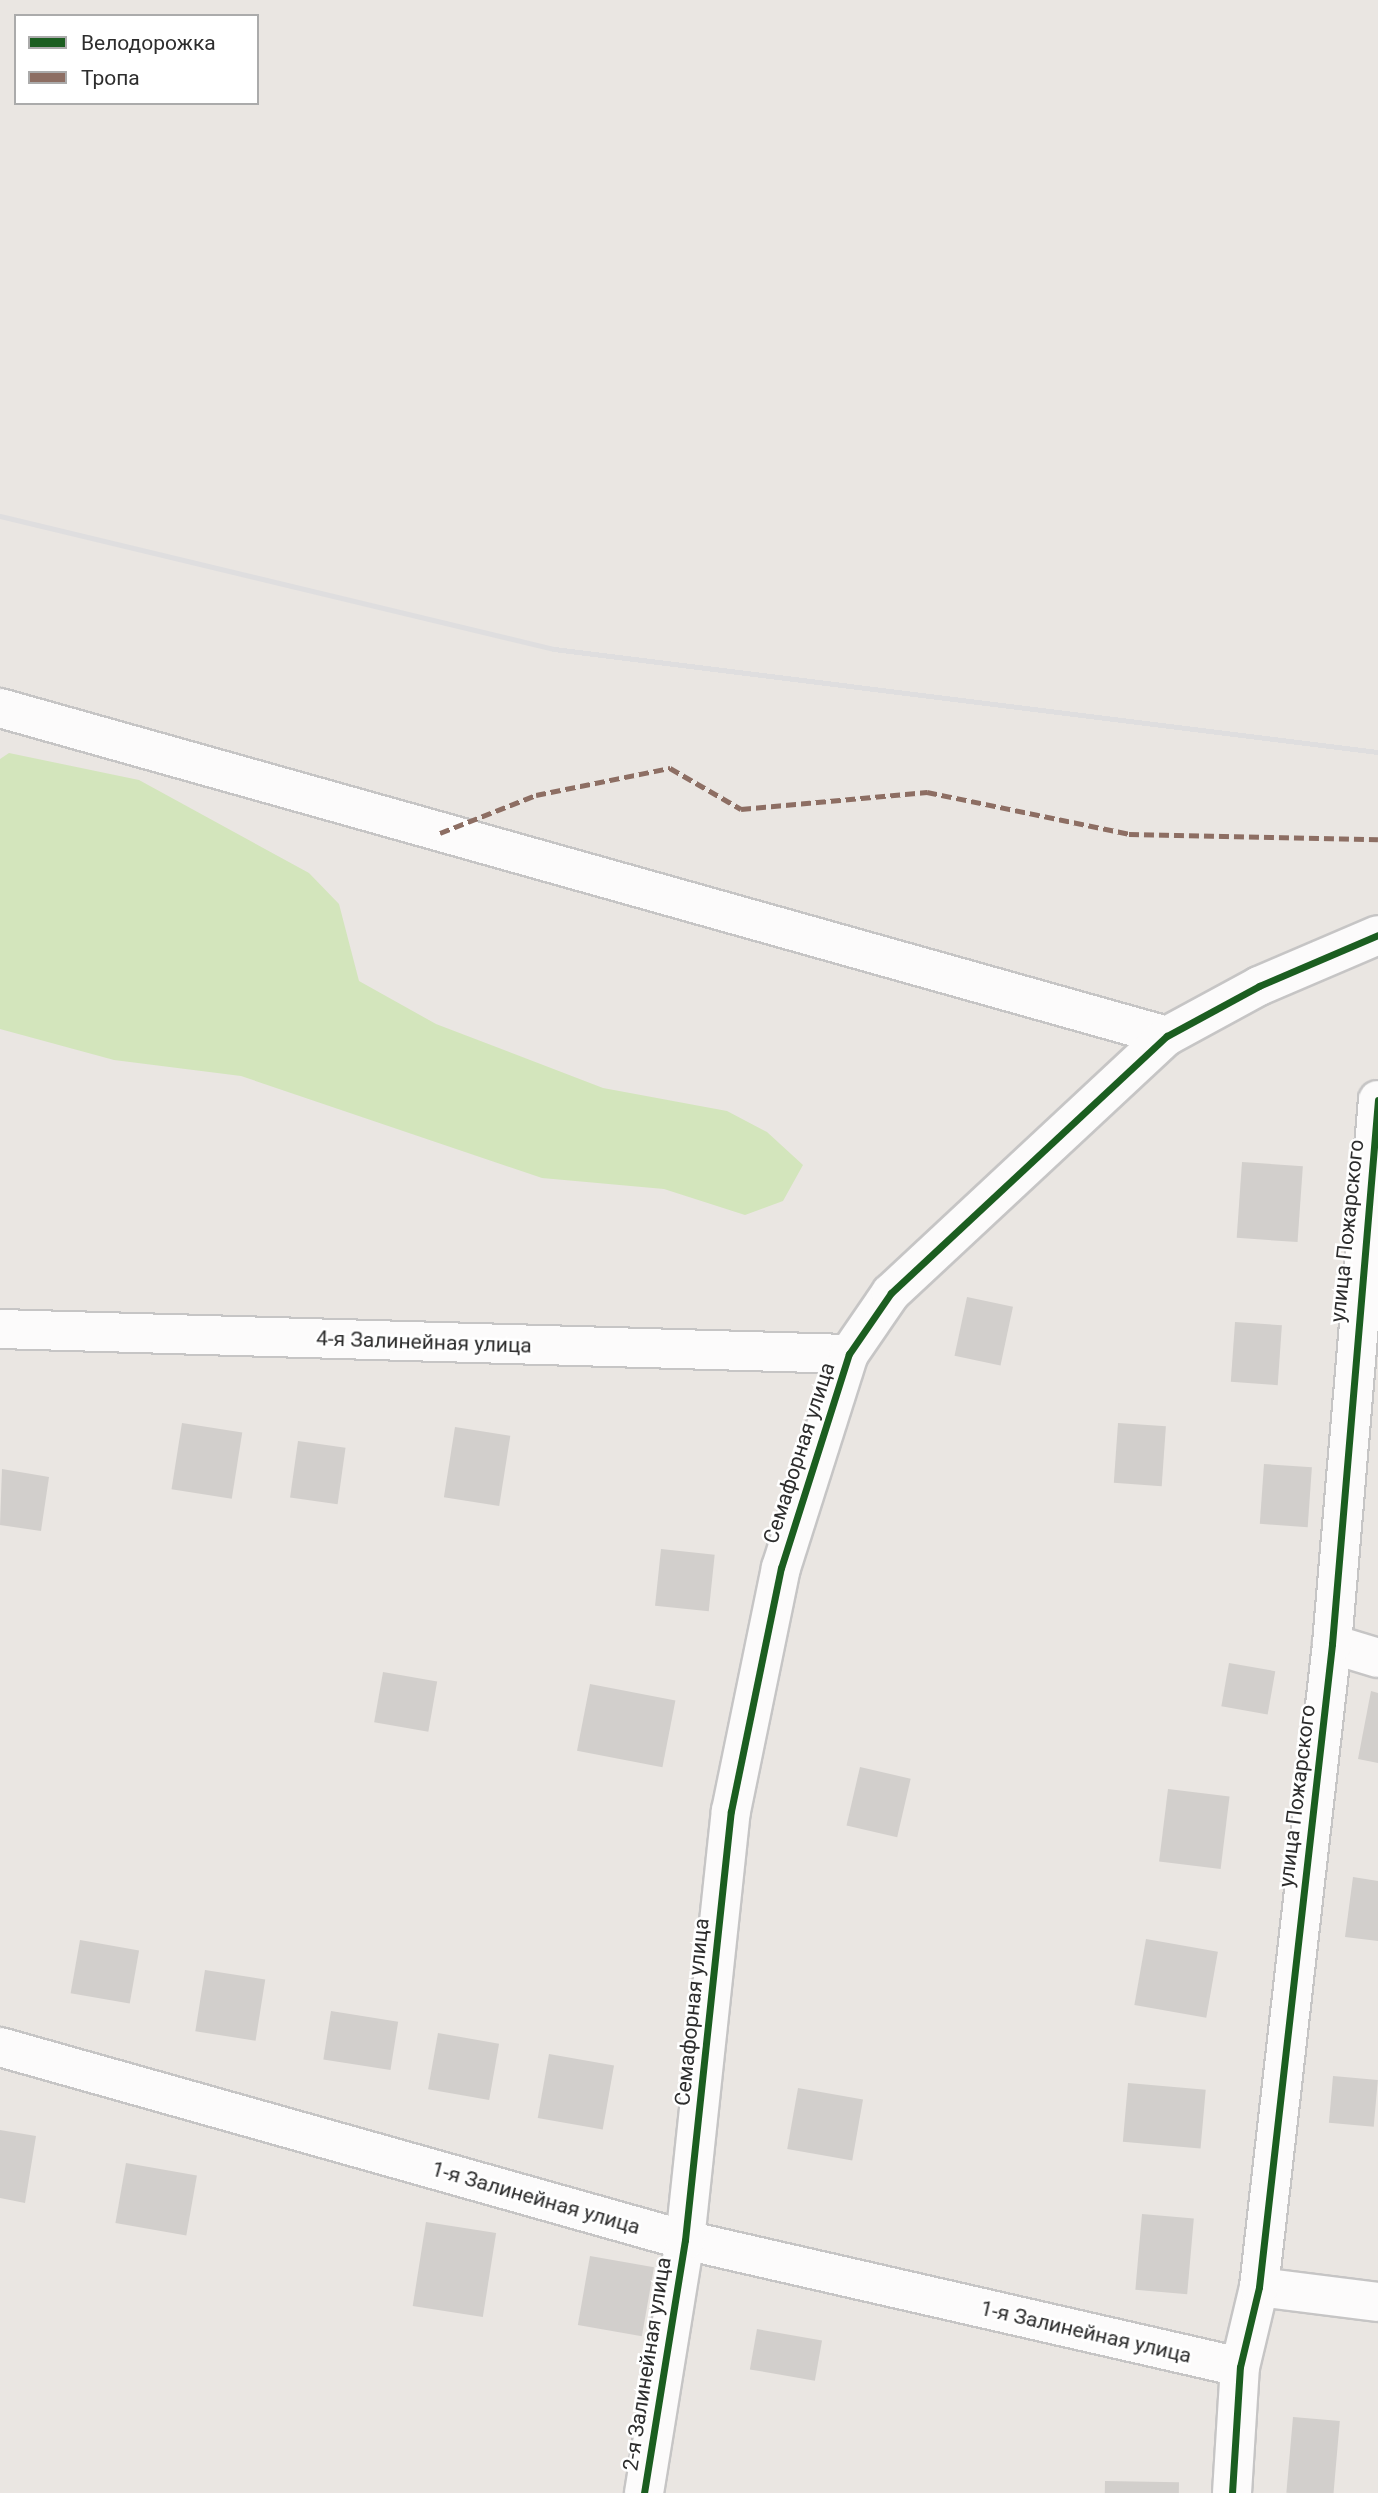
<!DOCTYPE html>
<meta charset="utf-8">
<style>
body{margin:0}
#map{position:relative;width:1378px;height:2493px;overflow:hidden;background:#eae6e2;font-family:Roboto,sans-serif}
div>[style]{position:absolute}
[style*='--x']{left:calc(var(--x)*1px);top:calc(var(--y)*1px);width:calc(var(--w)*1px);rotate:calc(var(--a)*1deg)}
.green>*{inset:0;background:#d3e5bc}
.building>*{inset:0;background:#d2cfcc;transform-origin:0 0}
.roads{filter:drop-shadow(2px 0 #c6c5c5) drop-shadow(-2px 0 #c6c5c5) drop-shadow(0 2px #c6c5c5) drop-shadow(0 -2px #c6c5c5)}
.minor>*{height:38px;margin:-19px;padding:0 19px;transform-origin:19px;border-radius:19px;background:#fcfbfb}
.rail>*{height:5px;margin:-2.5px;padding:0 2.5px;transform-origin:2.5px;border-radius:2.5px;background:#dfdedf}
.quiet>*{height:5px;margin-top:-2.5px;transform-origin:0;background:repeating-linear-gradient(90deg,#8d6e63 0 10px,transparent 0 15px)}
.cycleway>*{height:7px;margin:-3.5px;padding:0 3.5px;transform-origin:3.5px;border-radius:3.5px;background:#1b5e20}
span{translate:-50% -50%;white-space:nowrap;text-align:center;line-height:1.15;-webkit-text-stroke:5px #fff;paint-order:stroke}
.street-label{font-size:21px;color:#2d2d2d}
.legend{position:absolute;left:14px;top:14px;width:245px;height:91px;box-sizing:border-box;background:#fff;border:2px solid #ababab;margin:0;padding:9px 12px;list-style:none;font-size:21px;color:#2d2d2d}
.legend li{display:flex;align-items:center;gap:14px;height:35px}
.legend b{width:35px;border:2px solid #ababab}
</style>
<div id="map">
<div class="green">
<i style="clip-path:polygon(9px 753px,139px 780px,309px 873px,339px 904px,359px 981px,436px 1024px,603px 1088px,727px 1111px,767px 1132px,803px 1165px,783px 1201px,745px 1215px,664px 1189px,542px 1178px,241px 1076px,114px 1060px,0 1029px,0 759px)"></i>
</div>
<div class="building">
<i style="left:1242px;top:1162px;width:61px;height:76px;rotate:4deg"></i>
<i style="left:967px;top:1297px;width:47px;height:60px;rotate:12deg"></i>
<i style="left:1235px;top:1322px;width:47px;height:60px;rotate:4deg"></i>
<i style="left:182px;top:1423px;width:61px;height:67px;rotate:9deg"></i>
<i style="left:1118px;top:1423px;width:48px;height:60px;rotate:4deg"></i>
<i style="left:455px;top:1427px;width:56px;height:71px;rotate:9deg"></i>
<i style="left:298px;top:1441px;width:48px;height:57px;rotate:8deg"></i>
<i style="left:1264px;top:1464px;width:48px;height:60px;rotate:4deg"></i>
<i style="clip-path:polygon(2px 1469px,49px 1477px,41px 1531px,0 1525px)"></i>
<i style="left:661px;top:1549px;width:54px;height:57px;rotate:6deg"></i>
<i style="left:1229px;top:1663px;width:47px;height:44px;rotate:10deg"></i>
<i style="left:383px;top:1672px;width:55px;height:51px;rotate:10deg"></i>
<i style="left:590px;top:1684px;width:87px;height:68px;rotate:11deg"></i>
<i style="clip-path:polygon(1371px 1691px,1378px 1693px,1378px 1763px,1358px 1759px)"></i>
<i style="left:860px;top:1767px;width:52px;height:60px;rotate:13deg"></i>
<i style="left:1168px;top:1789px;width:62px;height:73px;rotate:7deg"></i>
<i style="clip-path:polygon(1353px 1877px,1378px 1881px,1378px 1941px,1345px 1937px)"></i>
<i style="left:1146px;top:1939px;width:73px;height:67px;rotate:10deg"></i>
<i style="left:80px;top:1940px;width:60px;height:54px;rotate:10deg"></i>
<i style="left:205px;top:1970px;width:61px;height:62px;rotate:9deg"></i>
<i style="left:331px;top:2011px;width:68px;height:49px;rotate:9deg"></i>
<i style="left:438px;top:2033px;width:62px;height:57px;rotate:10deg"></i>
<i style="left:549px;top:2054px;width:66px;height:65px;rotate:10deg"></i>
<i style="left:1333px;top:2076px;width:45px;height:47px;rotate:5deg"></i>
<i style="left:1128px;top:2083px;width:78px;height:59px;rotate:5deg"></i>
<i style="left:798px;top:2088px;width:66px;height:62px;rotate:10deg"></i>
<i style="clip-path:polygon(0 2130px,36px 2136px,25px 2203px,0 2198px)"></i>
<i style="left:126px;top:2163px;width:72px;height:61px;rotate:10deg"></i>
<i style="left:1142px;top:2214px;width:52px;height:76px;rotate:5deg"></i>
<i style="left:426px;top:2222px;width:71px;height:85px;rotate:9deg"></i>
<i style="left:590px;top:2256px;width:65px;height:70px;rotate:10deg"></i>
<i style="left:757px;top:2329px;width:66px;height:41px;rotate:10deg"></i>
<i style="left:1293px;top:2417px;width:47px;height:76px;rotate:5deg"></i>
<i style="left:1105px;top:2481px;width:74px;height:12px;rotate:1deg"></i>
</div>
<div class="roads">
<div class="minor">
<i style="--x:0;--y:708;--w:1212;--a:15.7"></i>
<i style="--x:0;--y:1329;--w:849;--a:1.69"></i>
<i style="--x:1332;--y:1644;--w:48;--a:16.9"></i>
<i style="--x:0;--y:2047;--w:712;--a:15.74"></i>
<i style="--x:685;--y:2240;--w:569;--a:12.89"></i>
<i style="--x:1259;--y:2287;--w:120;--a:7.2"></i>
<i style="--x:644;--y:2493;--w:256;--a:-80.8"></i>
<i style="--x:685;--y:2240;--w:431;--a:-83.9"></i>
<i style="--x:731;--y:1811;--w:248;--a:-78.4"></i>
<i style="--x:781;--y:1568;--w:225;--a:-72.4"></i>
<i style="--x:849;--y:1354;--w:74;--a:-55.5"></i>
<i style="--x:891;--y:1293;--w:377;--a:-43"></i>
<i style="--x:1167;--y:1036;--w:105;--a:-28.5"></i>
<i style="--x:1259;--y:986;--w:129;--a:-23.2"></i>
<i style="--x:1232;--y:2493;--w:126;--a:-86.4"></i>
<i style="--x:1240;--y:2367;--w:82;--a:-76.6"></i>
<i style="--x:1259;--y:2287;--w:647;--a:-83.52"></i>
<i style="--x:1332;--y:1644;--w:546;--a:-85.17"></i>
</div>
</div>
<div class="rail">
<i style="--x:0;--y:516;--w:570;--a:13.5"></i>
<i style="--x:554;--y:649;--w:830;--a:7.13"></i>
</div>
<div class="quiet">
<i style="--x:440;--y:833;--w:103;--a:-21.6"></i>
<i style="--x:536;--y:795;--w:137;--a:-11.4"></i>
<i style="--x:670;--y:768;--w:82;--a:30"></i>
<i style="--x:741;--y:809;--w:187;--a:-5.2"></i>
<i style="--x:927;--y:792;--w:206;--a:11.7"></i>
<i style="--x:1129;--y:834;--w:249;--a:1.2"></i>
</div>
<div class="cycleway">
<i style="--x:644;--y:2493;--w:256;--a:-80.8"></i>
<i style="--x:685;--y:2240;--w:431;--a:-83.9"></i>
<i style="--x:731;--y:1811;--w:248;--a:-78.4"></i>
<i style="--x:781;--y:1568;--w:225;--a:-72.4"></i>
<i style="--x:849;--y:1354;--w:74;--a:-55.5"></i>
<i style="--x:891;--y:1293;--w:377;--a:-43"></i>
<i style="--x:1167;--y:1036;--w:105;--a:-28.5"></i>
<i style="--x:1259;--y:986;--w:129;--a:-23.2"></i>
<i style="--x:1232;--y:2493;--w:126;--a:-86.4"></i>
<i style="--x:1240;--y:2367;--w:82;--a:-76.6"></i>
<i style="--x:1259;--y:2287;--w:647;--a:-83.52"></i>
<i style="--x:1332;--y:1644;--w:546;--a:-85.17"></i>
</div>
<div class="street-label">
<span style="left:1347px;top:1231px;rotate:-84deg">улица Пожарского</span>
<span style="left:424px;top:1342px;rotate:2deg">4-я Залинейная улица</span>
<span style="left:799px;top:1453px;rotate:-72deg">Семафорная улица</span>
<span style="left:1297px;top:1796px;rotate:-83deg">улица Пожарского</span>
<span style="left:692px;top:2012px;rotate:-84deg">Семафорная улица</span>
<span style="left:536px;top:2198px;rotate:16deg">1-я Залинейная улица</span>
<span style="left:1086px;top:2332px;rotate:13deg">1-я Залинейная улица</span>
<span style="left:647px;top:2364px;rotate:-81deg">2-я Залинейная улица</span>
</div>
<ul class="legend">
<li><b style="height:9px;background:#1b5e20"></b>Велодорожка</li>
<li><b style="height:9px;background:#8d6e63"></b>Тропа</li>
</ul>
</div>
